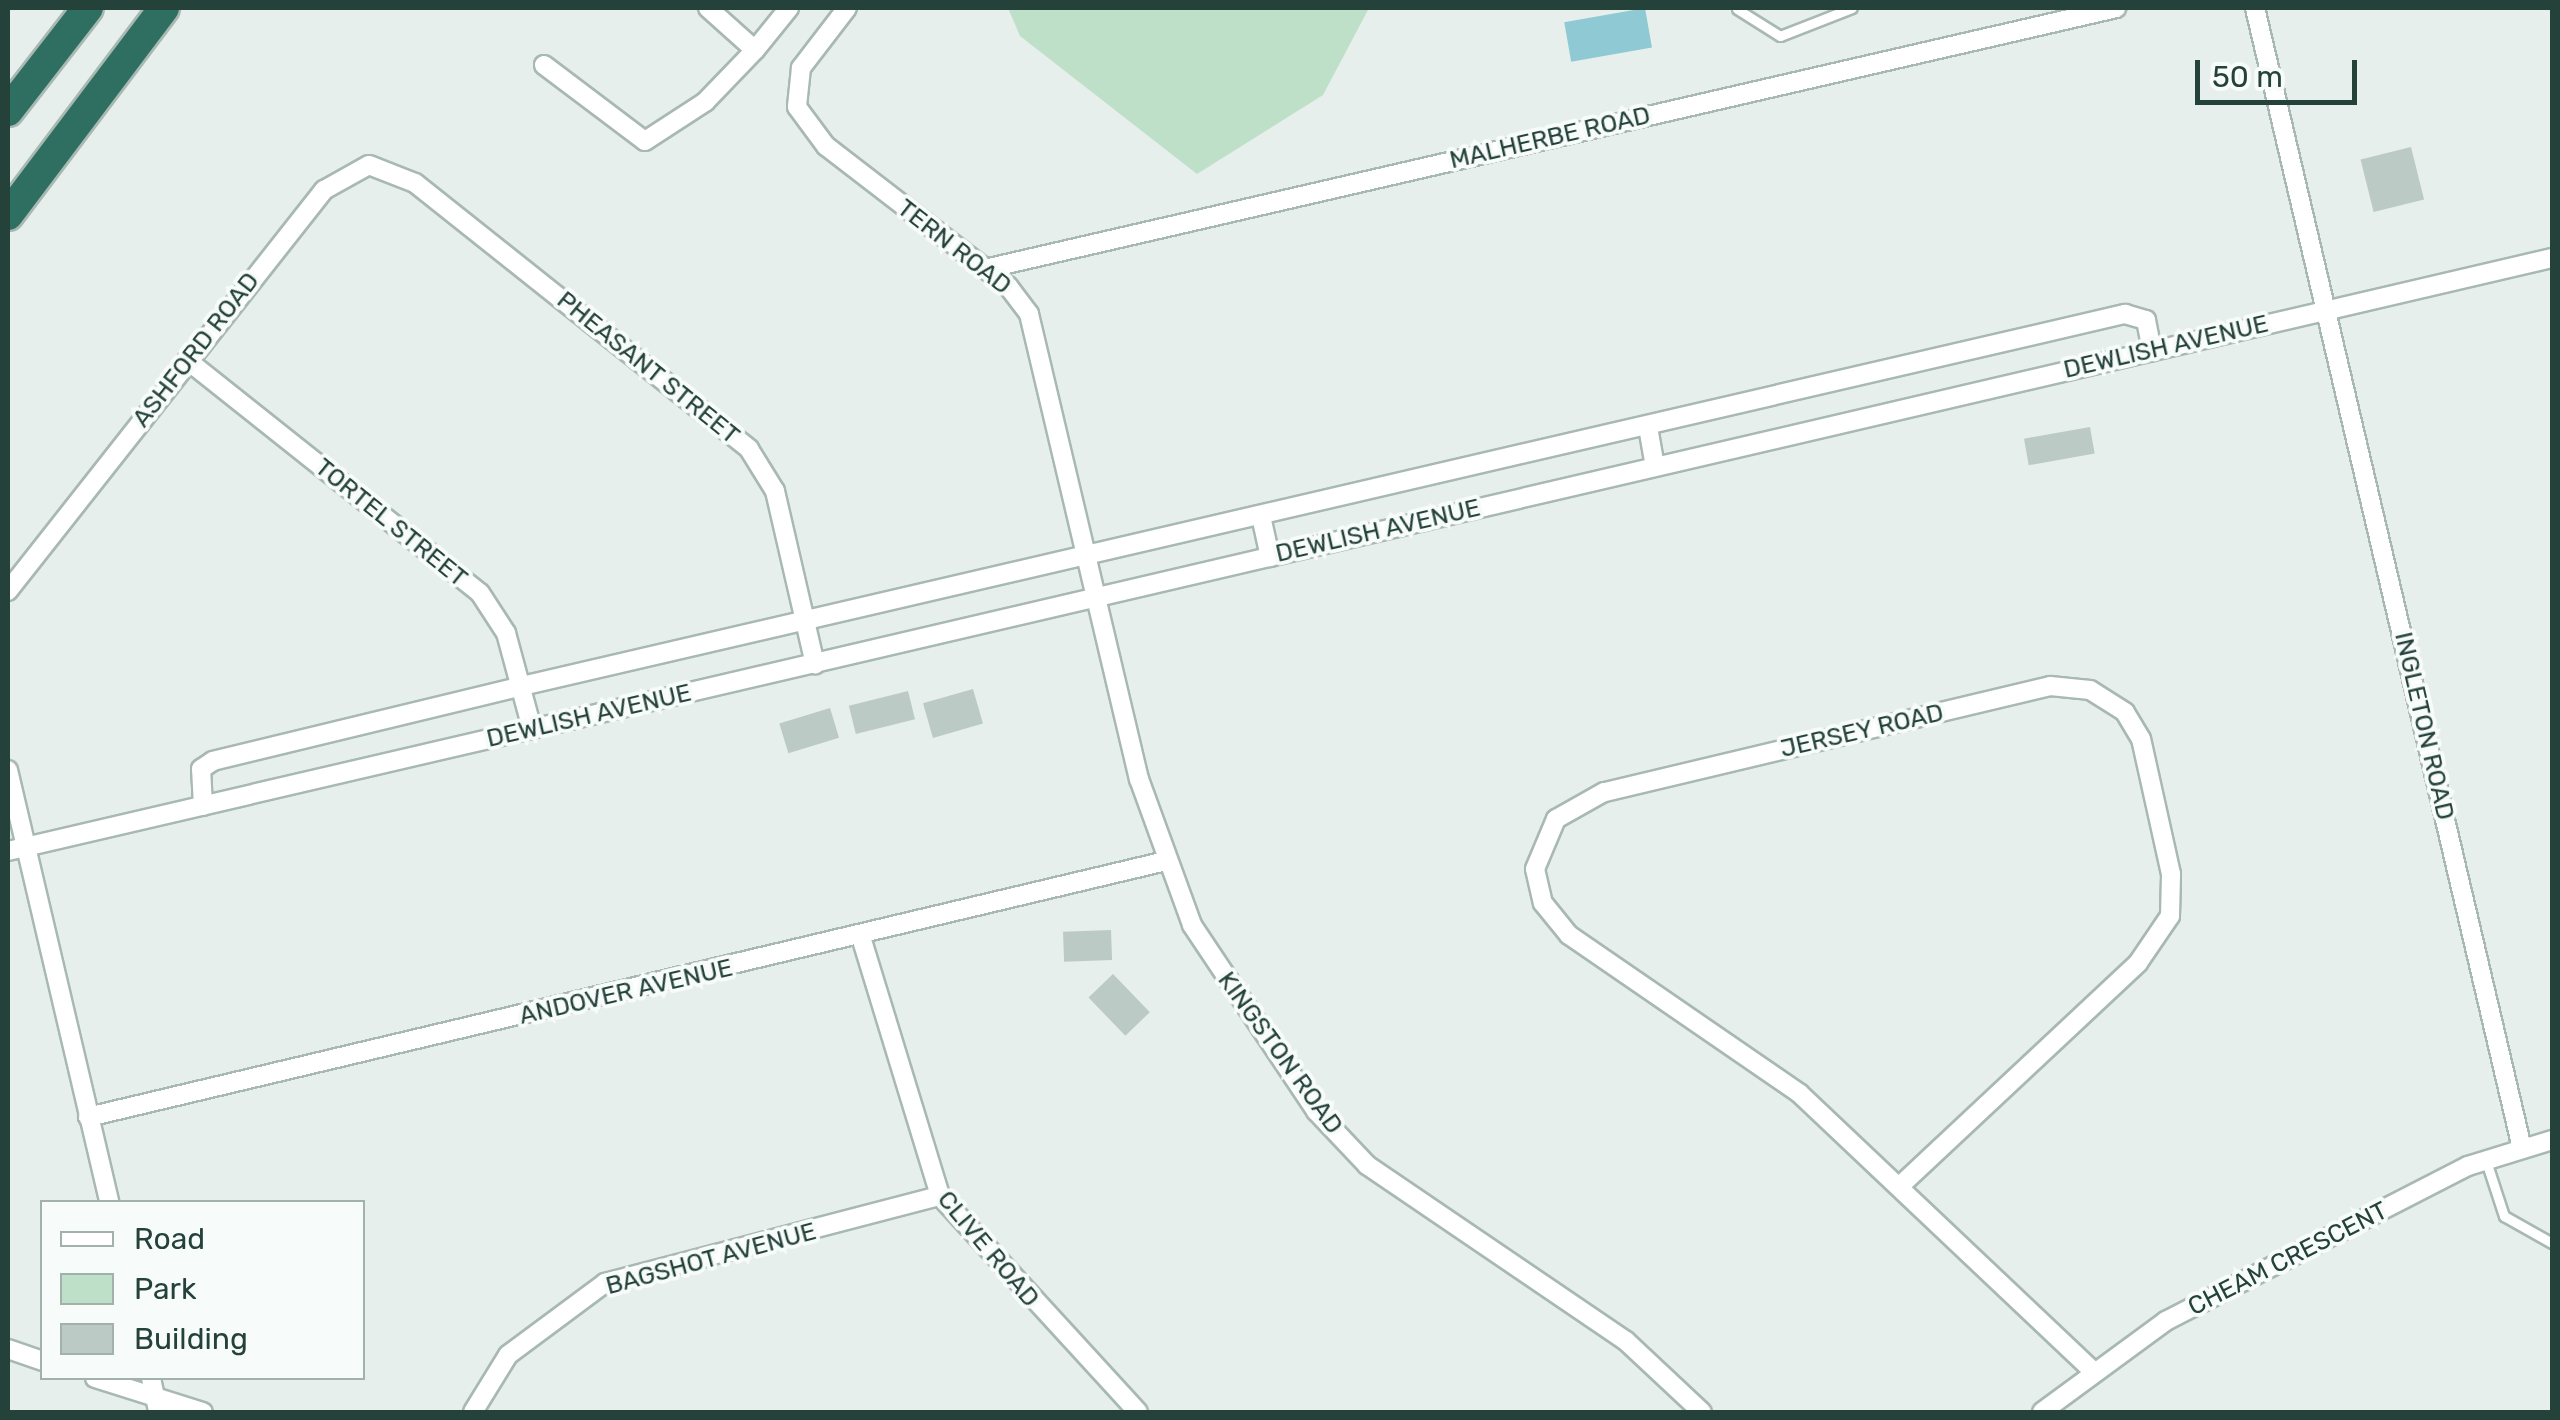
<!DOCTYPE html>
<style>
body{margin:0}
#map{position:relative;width:2560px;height:1420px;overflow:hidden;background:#e6efeb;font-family:Rubik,sans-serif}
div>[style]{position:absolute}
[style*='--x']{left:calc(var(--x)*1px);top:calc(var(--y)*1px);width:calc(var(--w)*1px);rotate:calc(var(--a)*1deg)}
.green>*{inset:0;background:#bfe0c8}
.water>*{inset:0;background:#8ec9d4;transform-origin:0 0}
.building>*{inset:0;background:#bbcac4;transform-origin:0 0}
.roads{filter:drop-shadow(2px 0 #a8b8b2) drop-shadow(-2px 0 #a8b8b2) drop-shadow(0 2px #a8b8b2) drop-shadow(0 -2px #a8b8b2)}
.lane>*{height:9px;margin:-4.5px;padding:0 4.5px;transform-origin:4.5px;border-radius:4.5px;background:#fff}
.street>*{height:18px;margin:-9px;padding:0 9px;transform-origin:9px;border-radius:9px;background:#fff}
.highway>*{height:30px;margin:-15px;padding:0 15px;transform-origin:15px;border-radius:15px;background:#2f6f62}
span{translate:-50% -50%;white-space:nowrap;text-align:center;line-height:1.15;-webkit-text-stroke:8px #f7fbf9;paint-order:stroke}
.street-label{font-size:25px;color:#24423a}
.frame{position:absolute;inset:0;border:10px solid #24423a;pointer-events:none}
.legend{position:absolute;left:40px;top:1200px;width:325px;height:180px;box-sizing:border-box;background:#f7fbf9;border:2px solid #a3b1ad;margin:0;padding:12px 18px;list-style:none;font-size:30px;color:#24423a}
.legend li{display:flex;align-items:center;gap:20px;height:50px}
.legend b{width:50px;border:2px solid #a3b1ad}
.scale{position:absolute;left:2195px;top:60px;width:162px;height:45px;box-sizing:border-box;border:5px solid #24423a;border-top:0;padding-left:12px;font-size:30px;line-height:35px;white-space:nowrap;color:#24423a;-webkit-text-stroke:8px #f7fbf9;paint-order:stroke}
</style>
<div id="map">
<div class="green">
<i style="clip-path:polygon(1008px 8px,1369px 8px,1323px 95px,1197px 174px,1020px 36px)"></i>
</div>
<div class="water">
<i style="left:1645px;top:8px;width:40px;height:82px;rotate:80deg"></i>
</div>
<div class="building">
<i style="left:2411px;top:147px;width:54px;height:52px;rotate:76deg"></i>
<i style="left:2090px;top:427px;width:27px;height:67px;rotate:80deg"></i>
<i style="left:973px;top:689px;width:36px;height:52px;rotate:74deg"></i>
<i style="left:908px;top:691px;width:29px;height:61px;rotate:76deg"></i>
<i style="left:830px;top:708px;width:31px;height:53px;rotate:73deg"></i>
<i style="left:1111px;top:930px;width:30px;height:48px;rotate:88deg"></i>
<i style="left:1113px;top:974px;width:53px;height:34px;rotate:46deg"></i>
</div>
<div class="roads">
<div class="lane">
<i style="--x:1737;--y:9;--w:51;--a:32.1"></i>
<i style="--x:1780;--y:36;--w:77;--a:-21.3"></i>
<i style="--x:2486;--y:1161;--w:58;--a:71.9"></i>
<i style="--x:2504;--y:1216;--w:55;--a:29.4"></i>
</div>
<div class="street">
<i style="--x:708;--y:8;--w:63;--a:41.8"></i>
<i style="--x:755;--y:50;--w:54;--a:-51"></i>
<i style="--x:847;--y:8;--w:76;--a:127.5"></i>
<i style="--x:801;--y:68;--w:39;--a:96"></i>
<i style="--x:797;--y:107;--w:49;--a:53.4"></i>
<i style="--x:826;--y:146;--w:230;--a:37.6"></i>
<i style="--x:1008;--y:286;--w:35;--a:53"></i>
<i style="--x:1029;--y:314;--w:478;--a:76.7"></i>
<i style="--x:1139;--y:779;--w:155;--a:70"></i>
<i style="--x:1192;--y:925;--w:224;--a:56.3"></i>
<i style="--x:1316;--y:1111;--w:74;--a:46.6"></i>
<i style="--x:1367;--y:1165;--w:313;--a:34.2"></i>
<i style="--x:1626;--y:1341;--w:104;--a:43.1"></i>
<i style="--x:2255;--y:8;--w:1167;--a:76.82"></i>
<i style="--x:544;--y:65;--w:126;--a:37"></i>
<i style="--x:645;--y:141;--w:72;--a:-33"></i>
<i style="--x:705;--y:102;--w:72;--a:-46.1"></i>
<i style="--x:985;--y:269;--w:1161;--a:-12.99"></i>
<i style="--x:187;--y:360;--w:374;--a:38.5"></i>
<i style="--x:480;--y:593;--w:48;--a:57"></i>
<i style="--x:506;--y:633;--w:99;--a:74.8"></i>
<i style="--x:1648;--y:427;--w:40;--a:80"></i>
<i style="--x:1261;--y:516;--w:42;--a:77.6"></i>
<i style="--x:8;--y:591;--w:511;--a:-51.76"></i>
<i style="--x:324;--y:190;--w:51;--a:-29.1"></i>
<i style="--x:369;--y:165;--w:49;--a:21.4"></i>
<i style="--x:415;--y:183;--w:427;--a:38.5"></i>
<i style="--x:749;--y:449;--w:49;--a:58.2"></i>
<i style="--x:775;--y:491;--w:178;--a:77"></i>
<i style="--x:8;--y:770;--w:444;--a:76.8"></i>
<i style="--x:203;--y:806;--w:37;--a:-93"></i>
<i style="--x:201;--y:769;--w:14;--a:-34"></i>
<i style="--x:213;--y:761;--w:318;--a:-13.6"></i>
<i style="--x:522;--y:686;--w:1646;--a:-13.07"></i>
<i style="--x:2125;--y:314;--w:22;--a:16"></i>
<i style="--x:2146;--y:320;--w:32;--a:79"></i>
<i style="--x:8;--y:851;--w:2612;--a:-13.12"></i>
<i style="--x:861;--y:937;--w:271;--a:73"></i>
<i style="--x:940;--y:1196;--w:293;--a:47.5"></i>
<i style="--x:88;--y:1117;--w:1104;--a:-13.36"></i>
<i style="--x:1902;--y:1184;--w:323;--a:-43.1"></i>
<i style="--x:2138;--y:963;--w:57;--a:-55.8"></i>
<i style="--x:2170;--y:916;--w:42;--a:-88.6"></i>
<i style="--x:2171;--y:874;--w:138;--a:-102.5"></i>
<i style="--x:2141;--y:739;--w:31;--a:-121"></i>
<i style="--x:2125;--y:712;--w:41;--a:-147.8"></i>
<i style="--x:2090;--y:690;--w:40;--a:-174.3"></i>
<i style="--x:2050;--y:686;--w:458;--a:166.6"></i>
<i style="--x:1604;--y:792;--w:55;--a:150.6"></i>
<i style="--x:1556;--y:819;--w:54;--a:112.8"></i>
<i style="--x:1535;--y:869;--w:35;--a:77"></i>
<i style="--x:1543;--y:903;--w:41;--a:50.9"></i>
<i style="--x:1569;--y:935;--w:280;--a:34.5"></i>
<i style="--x:1800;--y:1094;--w:400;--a:43.4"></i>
<i style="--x:8;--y:1349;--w:36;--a:19"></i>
<i style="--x:95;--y:1378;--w:113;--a:17.5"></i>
<i style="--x:151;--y:1378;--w:35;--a:78"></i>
<i style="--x:473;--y:1412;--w:67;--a:-58.4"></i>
<i style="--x:508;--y:1355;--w:121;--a:-36.6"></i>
<i style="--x:605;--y:1283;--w:346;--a:-14.6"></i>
<i style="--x:2042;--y:1412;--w:154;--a:-36.3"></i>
<i style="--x:2166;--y:1321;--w:339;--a:-27.2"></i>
<i style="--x:2468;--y:1166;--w:88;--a:-17.2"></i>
</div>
<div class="highway">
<i style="--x:8;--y:111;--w:130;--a:-52.2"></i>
<i style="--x:8;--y:215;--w:259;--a:-53"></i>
</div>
</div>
<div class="street-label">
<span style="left:1550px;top:138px;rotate:-13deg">MALHERBE ROAD</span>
<span style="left:954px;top:247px;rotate:38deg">TERN ROAD</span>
<span style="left:2166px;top:347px;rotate:-13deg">DEWLISH AVENUE</span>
<span style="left:196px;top:350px;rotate:-52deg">ASHFORD ROAD</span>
<span style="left:648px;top:368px;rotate:39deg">PHEASANT STREET</span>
<span style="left:391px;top:523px;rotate:39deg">TORTEL STREET</span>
<span style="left:1378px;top:531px;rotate:-13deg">DEWLISH AVENUE</span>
<span style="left:589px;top:716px;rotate:-13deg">DEWLISH AVENUE</span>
<span style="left:2424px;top:726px;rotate:77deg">INGLETON ROAD</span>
<span style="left:1862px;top:731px;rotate:-13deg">JERSEY ROAD</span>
<span style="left:626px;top:992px;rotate:-13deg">ANDOVER AVENUE</span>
<span style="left:1280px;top:1053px;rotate:54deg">KINGSTON ROAD</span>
<span style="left:988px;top:1249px;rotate:50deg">CLIVE ROAD</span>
<span style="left:711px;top:1259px;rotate:-15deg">BAGSHOT AVENUE</span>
<span style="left:2288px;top:1259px;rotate:-27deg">CHEAM CRESCENT</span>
</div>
<div class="frame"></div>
<ul class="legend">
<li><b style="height:12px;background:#fff"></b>Road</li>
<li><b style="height:28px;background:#bfe0c8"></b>Park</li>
<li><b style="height:28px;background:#bbcac4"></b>Building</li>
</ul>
<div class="scale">50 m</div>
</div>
